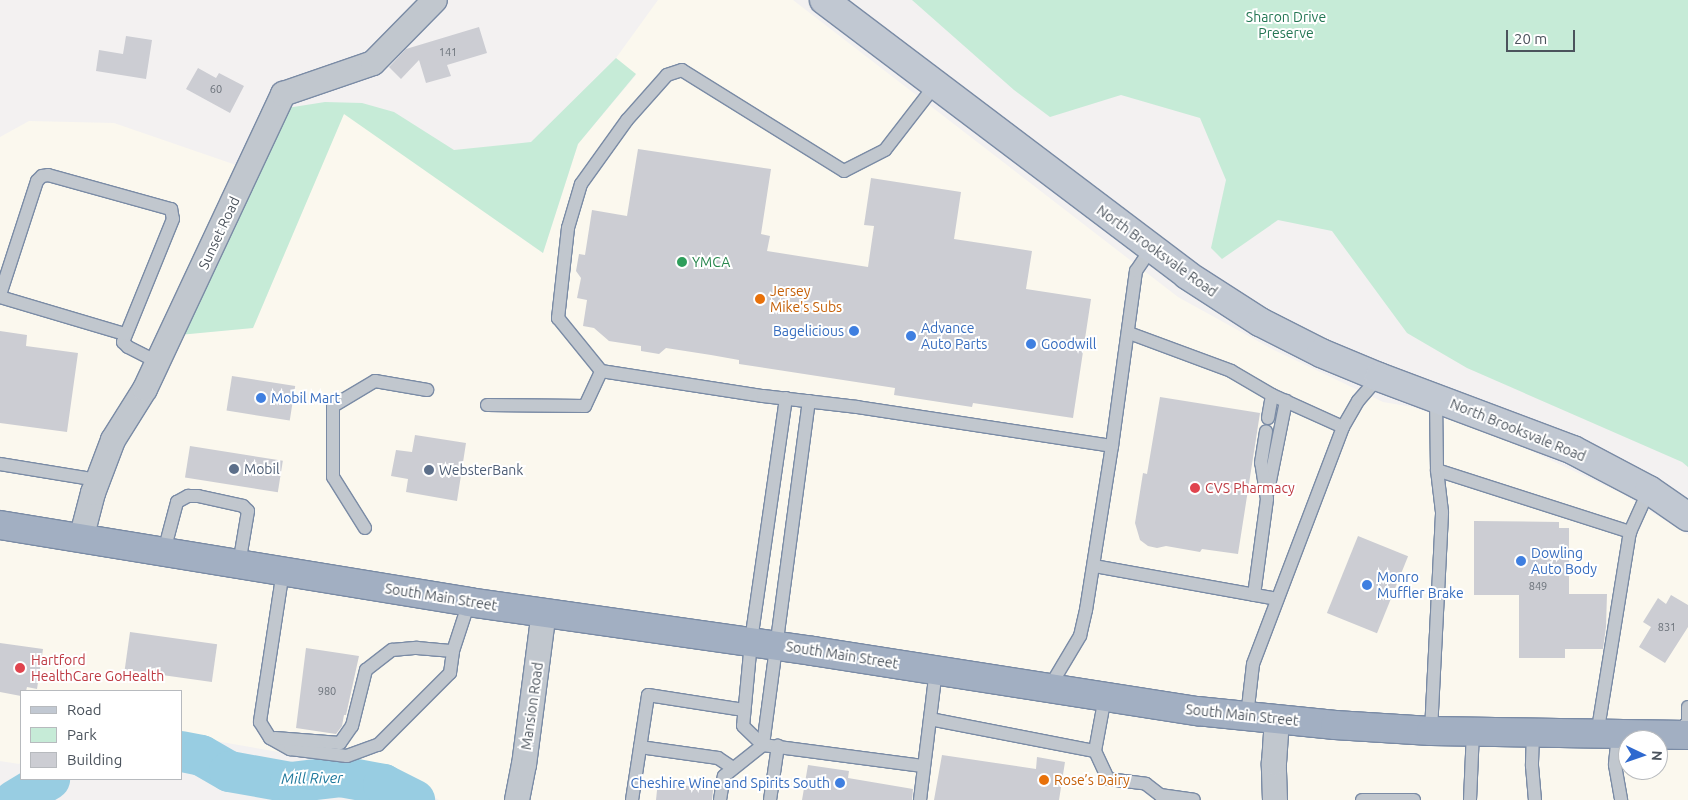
<!DOCTYPE html>
<meta charset="utf-8">
<style>
body{margin:0}
#map{position:relative;width:1688px;height:800px;overflow:hidden;background:#f3f1f1;font-family:Ubuntu,sans-serif}
div>[style]{position:absolute}
[style*='--x']{left:calc(var(--x)*1px);top:calc(var(--y)*1px);width:calc(var(--w)*1px);rotate:calc(var(--a)*1deg)}
.commercial>*{inset:0;background:#fbf8ee}
.green>*{inset:0;background:#c6ebd7}
.river>*{height:41px;margin:-20.5px;padding:0 20.5px;transform-origin:20.5px;border-radius:20.5px;background:#98cde2}
.building>*{inset:0;background:#cccdd3;transform-origin:0 0}
.roads{filter:drop-shadow(1px 0 #7a8ba5) drop-shadow(-1px 0 #7a8ba5) drop-shadow(0 1px #7a8ba5) drop-shadow(0 -1px #7a8ba5)}
.service>*{height:12px;margin:-6px;padding:0 6px;transform-origin:6px;border-radius:6px;background:#c1c7ce}
.minor>*{height:24px;margin:-12px;padding:0 12px;transform-origin:12px;border-radius:12px;background:#c1c7ce}
.secondary>*{height:28px;margin:-14px;padding:0 14px;transform-origin:14px;border-radius:14px;background:#c1c8d2}
.trunk>*{height:28px;margin:-14px;padding:0 14px;transform-origin:14px;border-radius:14px;background:#a2afc2}
.dots>*{width:14px;height:14px;translate:-50% -50%;box-sizing:border-box;border:2px solid #fff;border-radius:50%}
span{translate:-50% -50%;white-space:nowrap;text-align:center;line-height:1.15;-webkit-text-stroke:4px #fff;paint-order:stroke}
.number-label{font-size:11px;color:#6b727a}
.number-label span{-webkit-text-stroke-width:0}
.park-label{font-size:14px;color:#237653}
.street-label{font-size:14px;color:#4b535c}
.leisure-label{font-size:14px;color:#27864d}
.left{translate:0 -50%;text-align:left}
.food-label{font-size:14px;color:#c56008}
.shop-label{font-size:14px;color:#366cbe}
.right{translate:-100% -50%;text-align:right}
.service-label{font-size:14px;color:#4e5e75}
.health-label{font-size:14px;color:#be3a42}
.water-label{font-size:15px;color:#1e789c;font-style:italic}
.legend{position:absolute;left:20px;top:690px;width:162px;height:90px;box-sizing:border-box;background:#fff;border:1px solid #b7babe;margin:0;padding:6px 9px;list-style:none;font-size:15px;color:#4b535c}
.legend li{display:flex;align-items:center;gap:10px;height:25px}
.legend b{width:25px;border:1px solid #b7babe}
.north{position:absolute;left:1618px;top:730px;width:50px;height:50px;box-sizing:border-box;background:#fff;border:1px solid #b7babe;border-radius:50%;rotate:93deg;font-size:14px;font-weight:700;line-height:20px;text-align:center;color:#4b535c}
.north::after{content:'';display:block;margin:auto;width:18px;height:22px;background:#2f69cf;clip-path:polygon(50% 0,100% 100%,50% 72%,0 100%)}
.scale{position:absolute;left:1506px;top:30px;width:69px;height:22px;box-sizing:border-box;border:2px solid #4b535c;border-top:0;padding-left:6px;font-size:15px;line-height:18px;white-space:nowrap;color:#4b535c;-webkit-text-stroke:4px #fff;paint-order:stroke}
</style>
<div id="map">
<div class="commercial">
<i style="clip-path:polygon(evenodd,658px 0,793px 0,1178px 297px,1274px 350px,1383px 402px,1413px 407px,1514px 443px,1623px 494px,1688px 535px,1688px 800px,439px 800px,394px 772px,181px 735px,181px 691px,21px 691px,21px 762px,19px 764px,0 761px,0 137px,29px 121px,114px 123px,236px 165px,160px 336px,253px 328px,344px 113px,543px 253px,578px 144px,636px 75px,616px 58px,658px 0,1628px 740px,1658px 740px,1658px 770px,1628px 770px,1628px 740px)"></i>
</div>
<div class="green">
<i style="clip-path:polygon(912px 0,1688px 0,1688px 467px,1682px 462px,1467px 368px,1407px 333px,1332px 231px,1278px 220px,1222px 259px,1211px 248px,1226px 180px,1200px 118px,1121px 95px,1050px 117px,1014px 90px)"></i>
<i style="clip-path:polygon(616px 58px,636px 74px,578px 144px,543px 253px,344px 114px,253px 328px,179px 335px,287px 108px,325px 102px,362px 103px,394px 112px,454px 150px,531px 142px)"></i>
</div>
<div class="river">
<i style="--x:181;--y:751;--w:20;--a:11"></i>
<i style="--x:201;--y:755;--w:32;--a:30"></i>
<i style="--x:229;--y:771;--w:62;--a:10.2"></i>
<i style="--x:290;--y:782;--w:50;--a:-6.8"></i>
<i style="--x:340;--y:776;--w:44;--a:10.5"></i>
<i style="--x:383;--y:784;--w:35;--a:27"></i>
<i style="--x:14;--y:800;--w:41;--a:-31"></i>
</div>
<div class="building">
<i style="clip-path:polygon(479px 27px,487px 53px,447px 65px,451px 76px,426px 83px,419px 60px,401px 79px,389px 67px,406px 49px)"></i>
<i style="clip-path:polygon(126px 36px,152px 40px,146px 79px,96px 71px,99px 50px,123px 54px)"></i>
<i style="clip-path:polygon(198px 68px,216px 78px,219px 73px,244px 86px,230px 113px,186px 89px)"></i>
<i style="clip-path:polygon(638px 149px,771px 169px,761px 234px,770px 236px,767px 251px,868px 267px,874px 226px,864px 225px,871px 178px,961px 192px,954px 239px,1032px 251px,1026px 289px,1091px 299px,1073px 418px,973px 403px,972px 407px,894px 395px,895px 388px,739px 364px,739px 360px,711px 355px,666px 348px,659px 354px,641px 351px,641px 346px,609px 341px,594px 328px,583px 326px,587px 300px,577px 298px,581px 278px,576px 271px,579px 254px,585px 255px,592px 210px,627px 216px)"></i>
<i style="clip-path:polygon(0 331px,27px 335px,26px 346px,78px 353px,67px 432px,0 423px)"></i>
<i style="left:232px;top:376px;width:64px;height:35px;rotate:9deg"></i>
<i style="clip-path:polygon(1160px 397px,1260px 413px,1238px 554px,1202px 549px,1200px 552px,1166px 546px,1157px 548px,1148px 546px,1140px 540px,1135px 523px,1143px 473px,1147px 474px)"></i>
<i style="clip-path:polygon(415px 435px,466px 443px,457px 501px,406px 492px,408px 479px,391px 476px,396px 450px,412px 452px)"></i>
<i style="left:190px;top:446px;width:94px;height:32px;rotate:9deg"></i>
<i style="clip-path:polygon(1474px 521px,1559px 522px,1559px 528px,1569px 528px,1569px 594px,1607px 594px,1606px 627px,1603px 649px,1565px 649px,1565px 658px,1519px 658px,1519px 595px,1474px 595px)"></i>
<i style="left:1358px;top:536px;width:54px;height:83px;rotate:22deg"></i>
<i style="clip-path:polygon(1671px 595px,1688px 605px,1688px 627px,1665px 663px,1639px 647px,1651px 627px,1643px 622px,1658px 598px,1666px 604px)"></i>
<i style="left:130px;top:632px;width:88px;height:38px;rotate:8deg"></i>
<i style="clip-path:polygon(0 643px,43px 649px,37px 689px,27px 687px,26px 691px,21px 691px,21px 696px,0 692px)"></i>
<i style="clip-path:polygon(306px 648px,359px 656px,346px 715px,344px 715px,342px 726px,336px 734px,296px 728px)"></i>
<i style="clip-path:polygon(942px 755px,1036px 769px,1037px 757px,1065px 762px,1059px 800px,934px 800px)"></i>
<i style="clip-path:polygon(808px 765px,849px 771px,848px 778px,913px 789px,912px 800px,802px 800px)"></i>
<i style="clip-path:polygon(658px 781px,713px 790px,712px 800px,656px 800px)"></i>
</div>
<div class="roads">
<div class="service">
<i style="--x:936;--y:84;--w:83;--a:127.7"></i>
<i style="--x:885;--y:150;--w:46;--a:152.9"></i>
<i style="--x:844;--y:171;--w:191;--a:-148.1"></i>
<i style="--x:682;--y:70;--w:16;--a:162"></i>
<i style="--x:667;--y:75;--w:60;--a:131.6"></i>
<i style="--x:627;--y:120;--w:79;--a:125.7"></i>
<i style="--x:581;--y:184;--w:46;--a:106.5"></i>
<i style="--x:568;--y:228;--w:91;--a:96.3"></i>
<i style="--x:558;--y:318;--w:68;--a:50.9"></i>
<i style="--x:601;--y:371;--w:164;--a:8.8"></i>
<i style="--x:763;--y:396;--w:95;--a:6.7"></i>
<i style="--x:857;--y:407;--w:258;--a:8.7"></i>
<i style="--x:0;--y:295;--w:120;--a:-72"></i>
<i style="--x:37;--y:181;--w:7;--a:-45"></i>
<i style="--x:42;--y:176;--w:6;--a:-9"></i>
<i style="--x:48;--y:175;--w:128;--a:15.5"></i>
<i style="--x:171;--y:209;--w:10;--a:79"></i>
<i style="--x:173;--y:219;--w:133;--a:112.1"></i>
<i style="--x:123;--y:342;--w:7;--a:45"></i>
<i style="--x:128;--y:347;--w:34;--a:27"></i>
<i style="--x:0;--y:297;--w:130;--a:16.5"></i>
<i style="--x:1129;--y:333;--w:109;--a:20.4"></i>
<i style="--x:1231;--y:371;--w:48;--a:30.3"></i>
<i style="--x:1272;--y:395;--w:78;--a:24.3"></i>
<i style="--x:786;--y:398;--w:246;--a:98.2"></i>
<i style="--x:751;--y:642;--w:84;--a:95.4"></i>
<i style="--x:743;--y:726;--w:28;--a:44"></i>
<i style="--x:763;--y:745;--w:161;--a:7.5"></i>
<i style="--x:487;--y:405;--w:98;--a:0.6"></i>
<i style="--x:585;--y:406;--w:38;--a:-65"></i>
<i style="--x:1268;--y:418;--w:23;--a:-80"></i>
<i style="--x:0;--y:464;--w:99;--a:9.3"></i>
<i style="--x:1437;--y:470;--w:203;--a:17.8"></i>
<i style="--x:1268;--y:491;--w:92;--a:-78.7"></i>
<i style="--x:365;--y:528;--w:60;--a:-122.1"></i>
<i style="--x:333;--y:477;--w:71;--a:-90"></i>
<i style="--x:333;--y:406;--w:49;--a:-30.8"></i>
<i style="--x:375;--y:381;--w:53;--a:9.8"></i>
<i style="--x:164;--y:551;--w:51;--a:-75.1"></i>
<i style="--x:177;--y:502;--w:13;--a:-29"></i>
<i style="--x:188;--y:496;--w:10;--a:0"></i>
<i style="--x:198;--y:496;--w:46;--a:12.5"></i>
<i style="--x:243;--y:506;--w:7;--a:45"></i>
<i style="--x:248;--y:511;--w:54;--a:99.6"></i>
<i style="--x:1094;--y:566;--w:186;--a:10.2"></i>
<i style="--x:283;--y:571;--w:153;--a:98.7"></i>
<i style="--x:260;--y:722;--w:19;--a:58"></i>
<i style="--x:270;--y:738;--w:23;--a:29"></i>
<i style="--x:290;--y:749;--w:57;--a:7"></i>
<i style="--x:347;--y:756;--w:33;--a:-20"></i>
<i style="--x:378;--y:745;--w:102;--a:-45"></i>
<i style="--x:450;--y:673;--w:22;--a:-82"></i>
<i style="--x:453;--y:651;--w:52;--a:-71.9"></i>
<i style="--x:1254;--y:595;--w:97;--a:-82.3"></i>
<i style="--x:1267;--y:499;--w:36;--a:-99"></i>
<i style="--x:1261;--y:463;--w:32;--a:-81"></i>
<i style="--x:1049;--y:688;--w:61;--a:-59.2"></i>
<i style="--x:1080;--y:636;--w:27;--a:-77"></i>
<i style="--x:1086;--y:610;--w:166;--a:-81"></i>
<i style="--x:1112;--y:446;--w:177;--a:-82.2"></i>
<i style="--x:1136;--y:271;--w:27;--a:-56"></i>
<i style="--x:1247;--y:716;--w:52;--a:-83.4"></i>
<i style="--x:1253;--y:664;--w:254;--a:-69.2"></i>
<i style="--x:1343;--y:427;--w:30;--a:-60"></i>
<i style="--x:1358;--y:401;--w:32;--a:-49"></i>
<i style="--x:930;--y:719;--w:168;--a:11"></i>
<i style="--x:1095;--y:751;--w:55;--a:-79.5"></i>
<i style="--x:1431;--y:731;--w:219;--a:-87.1"></i>
<i style="--x:1442;--y:512;--w:42;--a:-96.8"></i>
<i style="--x:1437;--y:470;--w:73;--a:-90.8"></i>
<i style="--x:1533;--y:734;--w:32;--a:92"></i>
<i style="--x:1532;--y:766;--w:34;--a:85"></i>
<i style="--x:1597;--y:735;--w:206;--a:-80.8"></i>
<i style="--x:1630;--y:532;--w:46;--a:-65.7"></i>
<i style="--x:1618;--y:735;--w:30;--a:96"></i>
<i style="--x:1615;--y:765;--w:36;--a:80"></i>
<i style="--x:1687;--y:735;--w:28;--a:-88"></i>
<i style="--x:275;--y:738;--w:65;--a:4.4"></i>
<i style="--x:340;--y:743;--w:21;--a:-55"></i>
<i style="--x:352;--y:726;--w:58;--a:-76"></i>
<i style="--x:366;--y:670;--w:33;--a:-38"></i>
<i style="--x:392;--y:650;--w:25;--a:-5"></i>
<i style="--x:417;--y:648;--w:36;--a:5"></i>
<i style="--x:640;--y:747;--w:79;--a:8"></i>
<i style="--x:718;--y:758;--w:18;--a:34"></i>
<i style="--x:1095;--y:751;--w:31;--a:65"></i>
<i style="--x:1108;--y:779;--w:38;--a:7"></i>
<i style="--x:1146;--y:784;--w:18;--a:38"></i>
<i style="--x:1160;--y:795;--w:34;--a:8"></i>
<i style="--x:632;--y:800;--w:106;--a:-81.3"></i>
<i style="--x:648;--y:695;--w:97;--a:8.9"></i>
<i style="--x:720;--y:800;--w:24;--a:-81"></i>
<i style="--x:724;--y:776;--w:50;--a:-38.5"></i>
<i style="--x:763;--y:745;--w:347;--a:-82.4"></i>
<i style="--x:770;--y:800;--w:55;--a:-81.6"></i>
<i style="--x:920;--y:800;--w:131;--a:-83"></i>
<i style="--x:1362;--y:800;--w:52;--a:0"></i>
<i style="--x:1470;--y:800;--w:68;--a:-87.5"></i>
</div>
<div class="minor">
<i style="--x:81;--y:539;--w:48;--a:-75.4"></i>
<i style="--x:93;--y:493;--w:57;--a:-69.3"></i>
<i style="--x:113;--y:440;--w:60;--a:-57.9"></i>
<i style="--x:145;--y:389;--w:326;--a:-64.9"></i>
<i style="--x:283;--y:94;--w:95;--a:-19"></i>
<i style="--x:373;--y:63;--w:88;--a:-45.5"></i>
<i style="--x:517;--y:800;--w:36;--a:-79"></i>
<i style="--x:524;--y:765;--w:154;--a:-82.6"></i>
<i style="--x:1275;--y:800;--w:37;--a:-92"></i>
<i style="--x:1274;--y:763;--w:44;--a:-86.1"></i>
</div>
<div class="secondary">
<i style="--x:824;--y:0;--w:455;--a:37.1"></i>
<i style="--x:1187;--y:275;--w:87;--a:32.8"></i>
<i style="--x:1260;--y:322;--w:68;--a:26.9"></i>
<i style="--x:1321;--y:353;--w:63;--a:22.5"></i>
<i style="--x:1379;--y:377;--w:207;--a:20.6"></i>
<i style="--x:1573;--y:450;--w:86;--a:27.8"></i>
<i style="--x:1649;--y:490;--w:47;--a:34.7"></i>
</div>
<div class="trunk">
<i style="--x:0;--y:525;--w:475;--a:9.3"></i>
<i style="--x:469;--y:602;--w:347;--a:8.1"></i>
<i style="--x:813;--y:651;--w:389;--a:8.9"></i>
<i style="--x:1197;--y:711;--w:139;--a:5.8"></i>
<i style="--x:1335;--y:725;--w:96;--a:3.6"></i>
<i style="--x:1431;--y:731;--w:257;--a:0.9"></i>
</div>
</div>
<div class="dots">
<i style="left:682px;top:262px;background:#2e9e5b"></i>
<i style="left:760px;top:299px;background:#e8710a"></i>
<i style="left:854px;top:331px;background:#3f7fe0"></i>
<i style="left:911px;top:336px;background:#3f7fe0"></i>
<i style="left:1031px;top:344px;background:#3f7fe0"></i>
<i style="left:261px;top:398px;background:#3f7fe0"></i>
<i style="left:234px;top:469px;background:#5c6f8a"></i>
<i style="left:429px;top:470px;background:#5c6f8a"></i>
<i style="left:1195px;top:488px;background:#e0444e"></i>
<i style="left:1521px;top:561px;background:#3f7fe0"></i>
<i style="left:1367px;top:585px;background:#3f7fe0"></i>
<i style="left:20px;top:668px;background:#e0444e"></i>
<i style="left:1044px;top:780px;background:#e8710a"></i>
<i style="left:840px;top:783px;background:#3f7fe0"></i>
</div>
<div class="number-label">
<span style="left:448px;top:52px">141</span>
<span style="left:216px;top:89px">60</span>
<span style="left:1538px;top:586px">849</span>
<span style="left:1667px;top:627px">831</span>
<span style="left:327px;top:691px">980</span>
</div>
<div class="park-label">
<span style="left:1286px;top:25px">Sharon Drive<br>Preserve</span>
</div>
<div class="street-label">
<span style="left:219px;top:233px;rotate:-65deg">Sunset Road</span>
<span style="left:1157px;top:251px;rotate:36deg">North Brooksvale Road</span>
<span style="left:1518px;top:430px;rotate:22deg">North Brooksvale Road</span>
<span style="left:441px;top:597px;rotate:9deg">South Main Street</span>
<span style="left:842px;top:655px;rotate:9deg">South Main Street</span>
<span style="left:532px;top:706px;rotate:-82deg">Mansion Road</span>
<span style="left:1242px;top:715px;rotate:6deg">South Main Street</span>
</div>
<div class="leisure-label">
<span class="left" style="left:692px;top:262px">YMCA</span>
</div>
<div class="food-label">
<span class="left" style="left:770px;top:299px">Jersey<br>Mike's Subs</span>
<span class="left" style="left:1054px;top:780px">Rose’s Dairy</span>
</div>
<div class="shop-label">
<span class="left" style="left:921px;top:336px">Advance<br>Auto Parts</span>
<span class="right" style="left:844px;top:331px">Bagelicious</span>
<span class="left" style="left:1041px;top:344px">Goodwill</span>
<span class="left" style="left:271px;top:398px">Mobil Mart</span>
<span class="left" style="left:1531px;top:561px">Dowling<br>Auto Body</span>
<span class="left" style="left:1377px;top:585px">Monro<br>Muffler Brake</span>
<span class="right" style="left:830px;top:783px">Cheshire Wine and Spirits South</span>
</div>
<div class="service-label">
<span class="left" style="left:244px;top:469px">Mobil</span>
<span class="left" style="left:439px;top:470px">WebsterBank</span>
</div>
<div class="health-label">
<span class="left" style="left:1205px;top:488px">CVS Pharmacy</span>
<span class="left" style="left:31px;top:668px">Hartford<br>HealthCare GoHealth</span>
</div>
<div class="water-label">
<span style="left:312px;top:778px;rotate:-1deg">Mill River</span>
</div>
<ul class="legend">
<li><b style="height:6px;background:#c1c8d2"></b>Road</li>
<li><b style="height:14px;background:#c6ebd7"></b>Park</li>
<li><b style="height:14px;background:#cccdd3"></b>Building</li>
</ul>
<div class="north">N</div>
<div class="scale">20 m</div>
</div>
